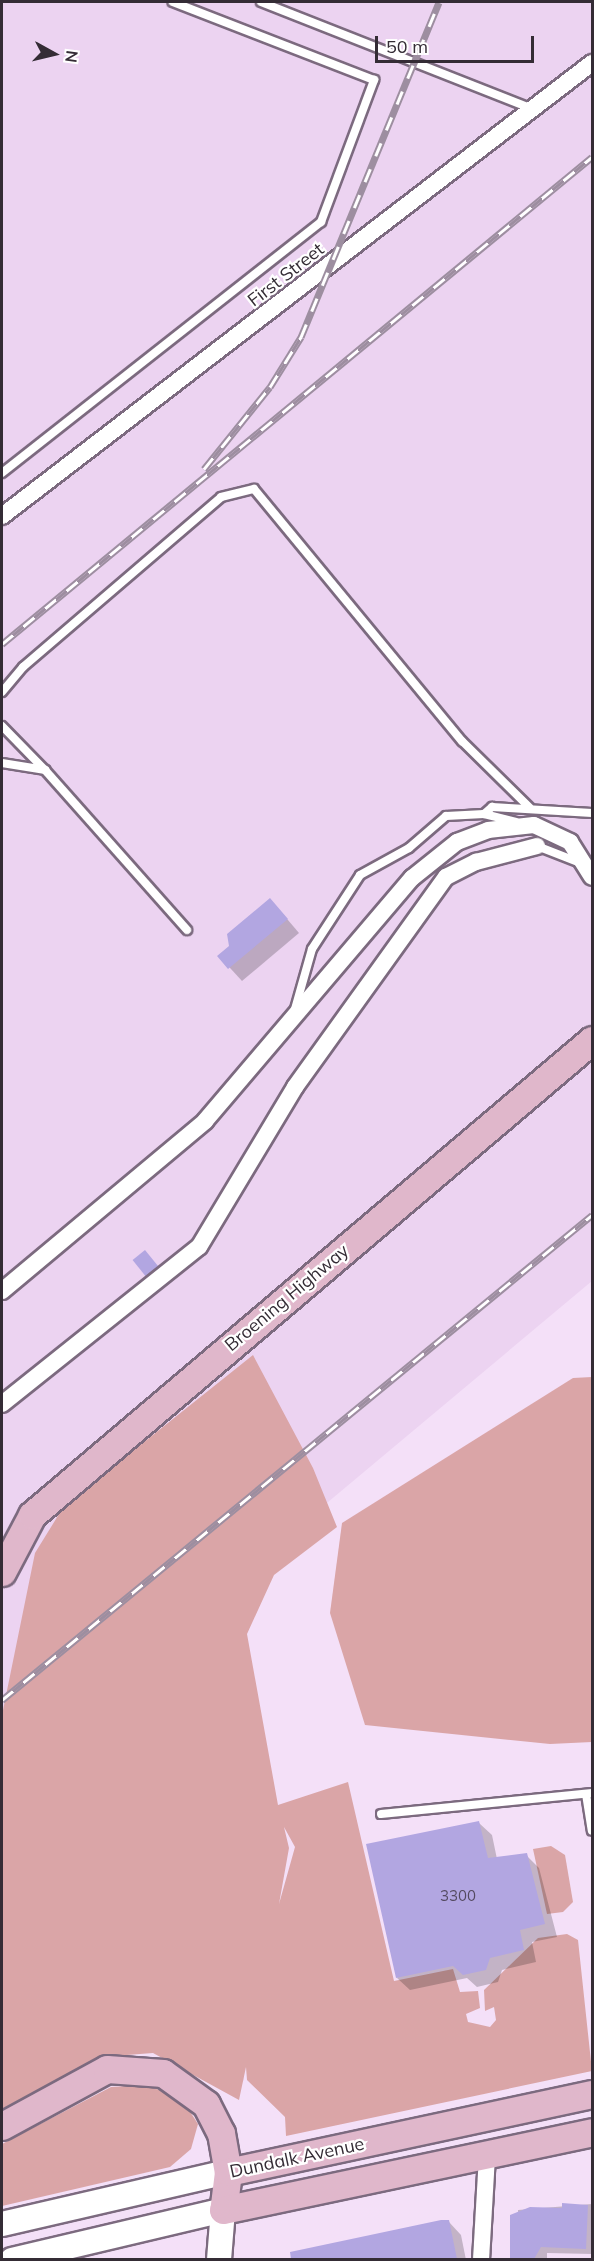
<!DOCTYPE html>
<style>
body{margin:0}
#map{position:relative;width:594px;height:2261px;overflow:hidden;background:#f4e0f8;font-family:Mulish,sans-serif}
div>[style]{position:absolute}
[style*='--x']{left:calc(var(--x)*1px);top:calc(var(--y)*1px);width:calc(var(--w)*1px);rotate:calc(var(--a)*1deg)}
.built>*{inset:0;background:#ecd3f1}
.green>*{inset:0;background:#daa5a7}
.shadow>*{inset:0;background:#0003}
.building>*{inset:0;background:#b2a6e1;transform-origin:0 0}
.roads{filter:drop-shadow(2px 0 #7c6a7f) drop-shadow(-2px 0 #7c6a7f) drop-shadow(0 2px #7c6a7f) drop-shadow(0 -2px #7c6a7f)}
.lane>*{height:8px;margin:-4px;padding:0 4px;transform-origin:4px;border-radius:4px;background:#fff}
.street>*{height:16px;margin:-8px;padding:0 8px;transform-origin:8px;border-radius:8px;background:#fff}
.secondary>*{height:24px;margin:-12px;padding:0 12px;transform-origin:12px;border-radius:12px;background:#fff}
.primary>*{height:27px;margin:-13.5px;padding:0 13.5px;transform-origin:13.5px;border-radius:13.5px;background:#e0b7cb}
.rail>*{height:7px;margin-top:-3.5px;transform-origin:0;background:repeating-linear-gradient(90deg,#fff 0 14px,#9d8ea0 0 28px);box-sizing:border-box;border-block:2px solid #9d8ea0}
span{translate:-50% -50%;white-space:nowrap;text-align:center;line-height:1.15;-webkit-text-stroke:4.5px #fff;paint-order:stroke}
.number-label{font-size:15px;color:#544a60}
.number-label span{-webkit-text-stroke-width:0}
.street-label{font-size:18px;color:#342c35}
.frame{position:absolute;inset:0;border:3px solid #342c35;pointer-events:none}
.north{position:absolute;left:24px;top:24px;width:60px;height:60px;-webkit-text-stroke:4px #fff;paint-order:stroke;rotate:98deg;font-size:16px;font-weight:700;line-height:24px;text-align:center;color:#342c35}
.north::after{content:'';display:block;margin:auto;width:21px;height:27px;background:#342c35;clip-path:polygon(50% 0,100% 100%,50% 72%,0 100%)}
.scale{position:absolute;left:375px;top:36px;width:159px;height:27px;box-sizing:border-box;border:3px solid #342c35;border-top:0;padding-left:8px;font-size:18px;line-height:21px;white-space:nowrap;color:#342c35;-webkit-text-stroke:4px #fff;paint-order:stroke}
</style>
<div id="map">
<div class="built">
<i style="clip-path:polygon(2px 2px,592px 2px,592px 1281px,217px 1595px,244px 2081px,2px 1809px)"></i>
</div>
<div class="green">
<i style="clip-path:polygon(evenodd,253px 1355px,313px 1468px,337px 1527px,274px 1575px,247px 1634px,278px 1805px,348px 1782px,394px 1981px,453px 1969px,460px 1992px,478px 1991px,480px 2008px,466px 2014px,468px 2022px,490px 2027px,496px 2020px,494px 2007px,485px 2011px,484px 1990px,538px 1938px,567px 1934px,578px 1940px,592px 2071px,286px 2136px,285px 2117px,247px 2080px,246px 2067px,239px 2100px,153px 2053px,127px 2055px,92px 2061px,2px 2109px,2px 1715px,35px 1553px,64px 1506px,253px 1355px,284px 1827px,295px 1847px,279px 1904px,289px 1848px,284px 1827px)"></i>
<i style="clip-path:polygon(592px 1377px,592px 1742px,550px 1744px,365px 1725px,330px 1613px,342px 1523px,573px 1378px)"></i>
<i style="clip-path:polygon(551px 1846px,565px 1855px,573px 1902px,563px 1912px,547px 1914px,533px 1849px)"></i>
<i style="clip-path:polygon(143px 2085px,180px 2096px,198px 2124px,191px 2149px,170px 2167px,2px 2206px,2px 2144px,111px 2087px)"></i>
</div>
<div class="shadow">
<i style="clip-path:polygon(282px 913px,299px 933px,242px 981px,219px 956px)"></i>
<i style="clip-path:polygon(145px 1252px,162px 1273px,159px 1288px,147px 1275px)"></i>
<i style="clip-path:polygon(479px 1823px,492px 1835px,497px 1859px,526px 1855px,539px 1868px,557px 1937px,532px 1942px,536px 1962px,502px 1970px,498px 1982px,477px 1987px,467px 1978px,410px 1990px,397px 1978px)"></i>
<i style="clip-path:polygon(592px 2204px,592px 2254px,547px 2253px,547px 2260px,511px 2260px,512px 2216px,518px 2216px,518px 2210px)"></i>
<i style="clip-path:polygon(449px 2222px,461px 2235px,466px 2260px,304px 2260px,302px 2253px)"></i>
</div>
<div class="building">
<i style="clip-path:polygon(270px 898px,288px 919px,228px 969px,217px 956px,229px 946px,227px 934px)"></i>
<i style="left:145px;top:1250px;width:21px;height:16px;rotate:51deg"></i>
<i style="clip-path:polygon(479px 1821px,488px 1858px,527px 1853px,545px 1924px,520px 1930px,524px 1950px,490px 1958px,486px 1970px,463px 1975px,453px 1966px,396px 1978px,366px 1844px)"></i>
<i style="clip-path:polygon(562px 2203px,588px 2205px,586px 2249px,541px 2247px,534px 2259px,510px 2259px,510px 2215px,530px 2207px,562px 2208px)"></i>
<i style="clip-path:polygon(441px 2220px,449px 2220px,457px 2259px,291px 2259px,290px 2252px)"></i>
</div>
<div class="roads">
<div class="lane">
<i style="--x:261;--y:2;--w:292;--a:21.5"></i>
<i style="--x:2;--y:473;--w:406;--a:-38.2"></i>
<i style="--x:321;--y:222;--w:152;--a:-69.5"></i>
<i style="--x:374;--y:80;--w:216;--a:-158.8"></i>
<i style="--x:2;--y:692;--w:33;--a:-50"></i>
<i style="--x:23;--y:667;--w:261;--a:-40.6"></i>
<i style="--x:221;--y:497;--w:34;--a:-14"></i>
<i style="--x:254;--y:489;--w:327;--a:50.5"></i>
<i style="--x:462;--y:741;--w:95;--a:44.6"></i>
<i style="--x:2;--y:726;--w:59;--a:45.7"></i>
<i style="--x:2;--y:763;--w:44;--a:9.2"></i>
<i style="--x:45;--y:770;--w:214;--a:48.4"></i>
<i style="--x:484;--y:814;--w:11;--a:-41"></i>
<i style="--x:492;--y:807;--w:100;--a:3.4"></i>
<i style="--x:537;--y:846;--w:44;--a:21.3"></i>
<i style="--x:295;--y:1009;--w:62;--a:-74.2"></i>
<i style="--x:312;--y:949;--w:88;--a:-57"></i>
<i style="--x:360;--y:875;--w:56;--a:-28.9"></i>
<i style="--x:409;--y:848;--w:49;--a:-40.9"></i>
<i style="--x:446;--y:816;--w:38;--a:-3"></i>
<i style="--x:484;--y:814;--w:33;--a:14"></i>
<i style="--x:586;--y:1794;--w:37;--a:81"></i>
<i style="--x:381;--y:1814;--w:212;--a:-5.7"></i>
</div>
<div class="street">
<i style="--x:2;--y:516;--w:744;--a:-37.52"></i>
<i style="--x:2;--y:1291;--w:265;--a:-39.9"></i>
<i style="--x:205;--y:1121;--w:319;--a:-49.6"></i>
<i style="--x:412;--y:878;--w:58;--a:-38.7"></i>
<i style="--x:457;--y:842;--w:33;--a:-21"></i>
<i style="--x:488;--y:830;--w:46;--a:-6.2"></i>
<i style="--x:534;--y:825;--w:40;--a:25"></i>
<i style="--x:570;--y:842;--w:41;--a:57.8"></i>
<i style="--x:2;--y:1404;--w:252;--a:-38.6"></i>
<i style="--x:199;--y:1247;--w:187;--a:-59"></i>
<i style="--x:295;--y:1087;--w:259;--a:-54.3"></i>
<i style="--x:446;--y:877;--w:34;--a:-27"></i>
<i style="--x:476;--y:862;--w:63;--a:-14.7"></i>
<i style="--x:481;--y:2260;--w:105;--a:-86.7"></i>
</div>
<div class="secondary">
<i style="--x:2;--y:2224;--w:232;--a:-13"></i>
<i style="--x:12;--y:2260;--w:217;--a:-13.3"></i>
<i style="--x:223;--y:2210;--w:50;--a:94.6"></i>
</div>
<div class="primary">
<i style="--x:2;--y:1572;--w:64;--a:-62.2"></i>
<i style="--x:32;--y:1515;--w:734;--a:-40.31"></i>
<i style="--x:2;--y:2126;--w:119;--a:-28.5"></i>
<i style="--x:107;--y:2069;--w:56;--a:4.1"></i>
<i style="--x:163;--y:2073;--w:53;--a:35.8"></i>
<i style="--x:206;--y:2104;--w:33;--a:63"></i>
<i style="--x:221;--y:2133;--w:40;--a:80"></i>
<i style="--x:228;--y:2172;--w:38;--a:97"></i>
<i style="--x:223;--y:2210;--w:377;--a:-11.9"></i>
<i style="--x:228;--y:2172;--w:372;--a:-12.1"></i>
</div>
</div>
<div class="rail">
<i style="--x:204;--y:469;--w:105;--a:-51.2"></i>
<i style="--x:270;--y:387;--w:59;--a:-58.2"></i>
<i style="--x:301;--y:337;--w:362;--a:-67.6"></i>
<i style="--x:2;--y:644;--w:765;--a:-39.54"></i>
<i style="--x:2;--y:1700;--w:764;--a:-39.42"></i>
</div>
<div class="number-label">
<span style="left:458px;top:1896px">3300</span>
</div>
<div class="street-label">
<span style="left:286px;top:275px;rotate:-38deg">First Street</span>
<span style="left:287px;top:1298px;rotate:-40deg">Broening Highway</span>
<span style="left:297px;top:2158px;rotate:-12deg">Dundalk Avenue</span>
</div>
<div class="frame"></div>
<div class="north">N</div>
<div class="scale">50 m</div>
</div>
